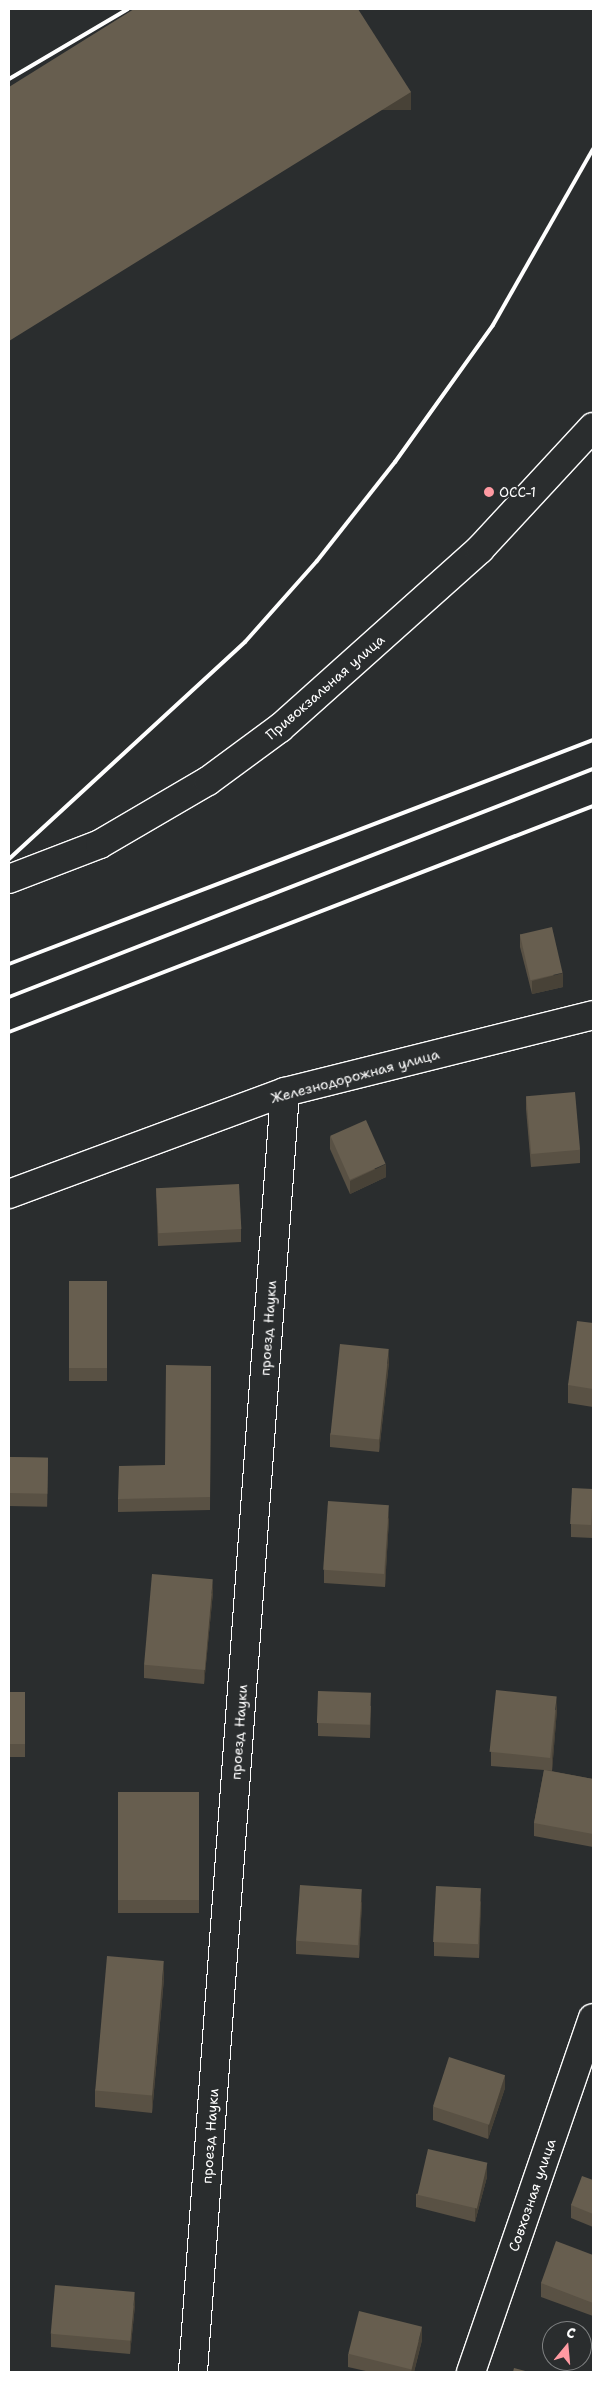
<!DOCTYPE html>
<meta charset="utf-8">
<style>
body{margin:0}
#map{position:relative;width:602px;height:2381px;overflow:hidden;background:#2a2d2e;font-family:"Shantell Sans",sans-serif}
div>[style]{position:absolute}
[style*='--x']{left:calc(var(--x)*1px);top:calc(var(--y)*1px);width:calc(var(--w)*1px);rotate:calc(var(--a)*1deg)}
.roads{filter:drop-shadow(1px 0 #fff) drop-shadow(-1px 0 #fff) drop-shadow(0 1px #fff) drop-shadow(0 -1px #fff)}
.minor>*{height:28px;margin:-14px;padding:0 14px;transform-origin:14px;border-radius:14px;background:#2a2d2e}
.secondary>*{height:28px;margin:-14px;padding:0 14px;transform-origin:14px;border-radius:14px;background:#2a2d2e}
.rail>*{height:4px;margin:-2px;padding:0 2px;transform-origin:2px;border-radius:2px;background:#fff}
.wall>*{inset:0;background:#595144;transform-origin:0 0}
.shaded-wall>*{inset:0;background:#484237;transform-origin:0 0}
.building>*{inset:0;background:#675e4f;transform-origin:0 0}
.dots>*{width:14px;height:14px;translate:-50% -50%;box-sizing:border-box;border:2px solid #2a2d2e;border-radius:50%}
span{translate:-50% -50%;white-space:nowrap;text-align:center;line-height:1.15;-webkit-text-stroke:4.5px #2a2d2e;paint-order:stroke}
.poi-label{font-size:14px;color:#fff}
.left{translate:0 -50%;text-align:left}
.street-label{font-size:14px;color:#fff}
.frame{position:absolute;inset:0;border:10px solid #fff;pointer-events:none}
.north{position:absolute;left:542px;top:2321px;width:50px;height:50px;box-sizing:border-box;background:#2a2d2e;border:1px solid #7f8182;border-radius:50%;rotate:17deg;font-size:14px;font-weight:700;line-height:20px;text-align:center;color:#fff}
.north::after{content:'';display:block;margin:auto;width:18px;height:22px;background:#ff9aa2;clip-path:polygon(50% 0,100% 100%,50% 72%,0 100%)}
</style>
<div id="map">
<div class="roads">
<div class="minor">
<i style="--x:9;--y:1194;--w:294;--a:-20.3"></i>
<i style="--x:285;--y:1092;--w:317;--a:-14"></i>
<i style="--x:193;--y:2372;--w:1283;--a:-85.89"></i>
<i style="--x:471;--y:2372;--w:374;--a:-71"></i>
</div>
<div class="secondary">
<i style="--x:9;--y:879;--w:97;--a:-21"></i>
<i style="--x:100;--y:844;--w:125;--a:-30.3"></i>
<i style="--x:208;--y:781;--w:89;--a:-36.4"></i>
<i style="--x:280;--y:728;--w:268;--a:-41.8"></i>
<i style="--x:480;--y:549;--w:166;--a:-47.2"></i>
</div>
</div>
<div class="rail">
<i style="--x:9;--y:79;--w:138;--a:-30.5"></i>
<i style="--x:9;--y:859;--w:321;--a:-42.6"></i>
<i style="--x:245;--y:642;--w:108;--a:-48.4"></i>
<i style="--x:317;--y:561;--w:126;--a:-51.8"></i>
<i style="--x:395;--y:462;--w:168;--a:-54.4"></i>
<i style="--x:493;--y:325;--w:202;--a:-60.4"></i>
<i style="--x:9;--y:964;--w:625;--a:-20.98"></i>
<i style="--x:9;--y:997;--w:627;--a:-21.33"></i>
<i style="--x:9;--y:1032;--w:626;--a:-21.16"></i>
</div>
<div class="wall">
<i style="clip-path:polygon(520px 934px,563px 987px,532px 994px,520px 947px)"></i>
<i style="clip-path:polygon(526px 1096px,580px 1150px,580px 1163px,531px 1167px,526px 1109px)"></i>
<i style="clip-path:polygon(330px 1136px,386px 1177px,350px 1194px,330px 1149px)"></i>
<i style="clip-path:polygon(156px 1188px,241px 1229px,241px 1242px,158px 1246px)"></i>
<i style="left:107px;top:1281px;width:100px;height:38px;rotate:90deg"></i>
<i style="clip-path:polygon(593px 1323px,593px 1407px,568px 1403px,568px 1385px)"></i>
<i style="clip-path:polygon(389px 1362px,379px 1452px,330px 1447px,330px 1434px)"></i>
<i style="clip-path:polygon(211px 1366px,210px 1510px,118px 1512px,118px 1499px,165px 1465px)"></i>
<i style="left:9px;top:1457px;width:39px;height:49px;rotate:1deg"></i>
<i style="clip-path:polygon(593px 1489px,593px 1538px,571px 1537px,571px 1524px)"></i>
<i style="clip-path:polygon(389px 1518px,385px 1587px,324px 1583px,324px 1570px)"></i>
<i style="clip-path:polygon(213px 1592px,204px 1684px,144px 1678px,144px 1665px)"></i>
<i style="clip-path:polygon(318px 1691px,371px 1706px,370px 1738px,318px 1736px)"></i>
<i style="left:9px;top:1692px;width:16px;height:65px"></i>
<i style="clip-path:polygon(557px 1709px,552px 1771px,546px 1770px,593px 1779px,593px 1847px,534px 1836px,534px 1823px,544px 1770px,491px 1766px,491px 1752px)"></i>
<i style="left:118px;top:1792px;width:81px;height:121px"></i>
<i style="clip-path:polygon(481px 1901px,479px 1958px,434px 1956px,434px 1942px)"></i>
<i style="clip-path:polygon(362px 1902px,359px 1958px,296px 1954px,296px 1941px)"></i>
<i style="clip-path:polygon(164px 1978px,152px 2113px,95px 2107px,95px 2090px)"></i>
<i style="clip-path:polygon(505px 2088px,488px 2139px,433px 2120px,433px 2107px)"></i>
<i style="clip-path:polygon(593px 2103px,593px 2123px,592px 2123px,592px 2109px)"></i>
<i style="clip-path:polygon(487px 2177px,475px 2222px,416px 2207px,416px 2194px)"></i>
<i style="clip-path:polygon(593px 2180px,593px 2227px,571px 2218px,571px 2205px)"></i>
<i style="clip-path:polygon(593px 2255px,593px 2316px,541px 2297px,541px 2283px)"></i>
<i style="clip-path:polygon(135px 2305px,130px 2354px,51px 2347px,51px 2334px)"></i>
<i style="clip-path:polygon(422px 2340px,414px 2372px,370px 2372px,348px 2367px,348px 2354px)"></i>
</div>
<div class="shaded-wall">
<i style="left:411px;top:92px;width:18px;height:473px;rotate:90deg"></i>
<i style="clip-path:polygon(563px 973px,563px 987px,532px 994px,532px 981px)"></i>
<i style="clip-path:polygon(386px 1164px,386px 1177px,350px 1194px,350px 1181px)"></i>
<i style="clip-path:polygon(389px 1349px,389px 1362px,379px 1452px,379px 1439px)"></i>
<i style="clip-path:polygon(389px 1505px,389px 1518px,385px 1587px,385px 1574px)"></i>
<i style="clip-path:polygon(213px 1579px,213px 1592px,204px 1684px,204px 1671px)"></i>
<i style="clip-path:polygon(557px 1696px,557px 1709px,552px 1771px,552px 1758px)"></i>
<i style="clip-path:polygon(481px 1888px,481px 1901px,479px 1958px,479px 1945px)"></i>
<i style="clip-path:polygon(362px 1889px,362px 1902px,359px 1958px,359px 1945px)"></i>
<i style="clip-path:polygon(164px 1961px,164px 1978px,152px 2113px,152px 2095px)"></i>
<i style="clip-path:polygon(505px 2075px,505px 2088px,488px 2139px,488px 2126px)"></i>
<i style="clip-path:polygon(487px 2163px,487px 2177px,475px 2222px,475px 2209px)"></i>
<i style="clip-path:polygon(135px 2292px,135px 2305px,130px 2354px,130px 2341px)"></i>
<i style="clip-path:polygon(422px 2327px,422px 2340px,414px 2372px,411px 2372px)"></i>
</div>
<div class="building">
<i style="clip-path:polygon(134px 9px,358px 9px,411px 92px,9px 341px,9px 87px)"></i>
<i style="left:552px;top:927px;width:47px;height:33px;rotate:77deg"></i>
<i style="left:575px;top:1092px;width:58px;height:49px;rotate:85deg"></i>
<i style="left:366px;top:1120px;width:48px;height:39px;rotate:66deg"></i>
<i style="left:239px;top:1184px;width:45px;height:83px;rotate:87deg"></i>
<i style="left:107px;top:1281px;width:87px;height:38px;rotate:90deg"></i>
<i style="clip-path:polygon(577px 1321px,593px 1323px,593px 1389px,568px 1385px)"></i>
<i style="left:340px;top:1344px;width:49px;height:91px;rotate:6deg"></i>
<i style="clip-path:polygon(166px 1365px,211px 1366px,210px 1497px,118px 1499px,119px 1466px,165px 1465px)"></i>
<i style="left:9px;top:1457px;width:39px;height:36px;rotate:1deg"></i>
<i style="left:572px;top:1488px;width:21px;height:36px;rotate:3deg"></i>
<i style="left:328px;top:1501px;width:61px;height:69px;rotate:4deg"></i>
<i style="left:152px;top:1574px;width:61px;height:91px;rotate:5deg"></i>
<i style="left:496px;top:1690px;width:61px;height:62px;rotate:6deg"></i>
<i style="left:318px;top:1691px;width:53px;height:32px;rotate:2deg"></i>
<i style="left:9px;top:1692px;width:16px;height:52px"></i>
<i style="clip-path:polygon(544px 1770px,593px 1779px,593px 1834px,534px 1823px)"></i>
<i style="left:118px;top:1792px;width:81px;height:108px"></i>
<i style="left:300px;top:1885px;width:62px;height:56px;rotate:4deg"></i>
<i style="left:436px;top:1886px;width:45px;height:56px;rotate:3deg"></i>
<i style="left:107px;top:1956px;width:57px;height:135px;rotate:5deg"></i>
<i style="left:449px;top:2057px;width:59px;height:52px;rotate:18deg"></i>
<i style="left:428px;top:2149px;width:61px;height:47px;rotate:13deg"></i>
<i style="clip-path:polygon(582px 2176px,593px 2180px,593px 2214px,571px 2205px)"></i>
<i style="clip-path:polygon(556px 2241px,593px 2255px,593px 2303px,541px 2283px)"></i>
<i style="left:55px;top:2285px;width:80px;height:49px;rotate:5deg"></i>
<i style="left:359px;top:2311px;width:65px;height:44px;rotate:14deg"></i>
<i style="clip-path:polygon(514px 2368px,529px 2372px,513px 2372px)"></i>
</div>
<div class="dots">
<i style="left:489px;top:492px;background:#ff9aa2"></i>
</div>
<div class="poi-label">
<span class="left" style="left:499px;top:492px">ОСС-1</span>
</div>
<div class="street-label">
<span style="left:325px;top:687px;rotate:-41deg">Привокзальная улица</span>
<span style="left:355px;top:1076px;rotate:-15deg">Железнодорожная улица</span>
<span style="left:268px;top:1328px;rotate:-86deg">проезд Науки</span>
<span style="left:239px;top:1732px;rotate:-86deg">проезд Науки</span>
<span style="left:210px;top:2136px;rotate:-86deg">проезд Науки</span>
<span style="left:532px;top:2195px;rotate:-71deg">Совхозная улица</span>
</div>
<div class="frame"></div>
<div class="north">С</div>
</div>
